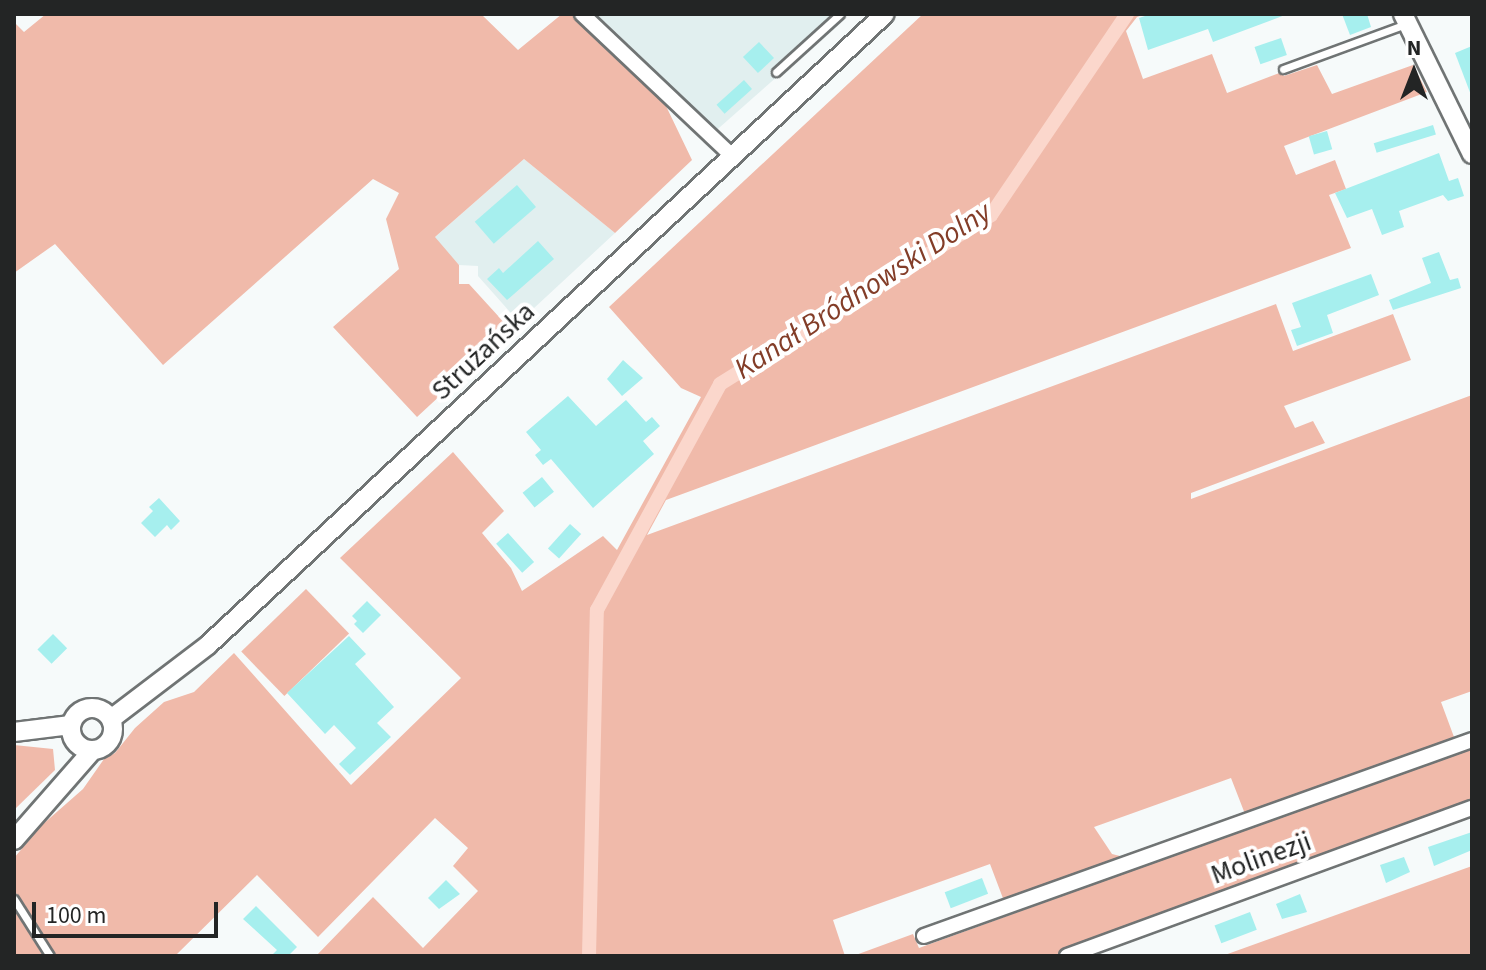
<!DOCTYPE html>
<meta charset="utf-8">
<style>
body{margin:0}
#map{position:relative;width:1486px;height:970px;overflow:hidden;background:#f6fafa;font-family:"Source Sans 3",sans-serif}
div>[style]{position:absolute}
[style*='--x']{left:calc(var(--x)*1px);top:calc(var(--y)*1px);width:calc(var(--w)*1px);rotate:calc(var(--a)*1deg)}
.built>*{inset:0;background:#e1efef}
.green>*{inset:0;background:#f0baaa;transform-origin:0 0}
.canal>*{height:14px;margin:-7px;padding:0 7px;transform-origin:7px;border-radius:7px;background:#fbd7cc}
.building>*{inset:0;background:#a6efee;transform-origin:0 0}
.roads{filter:drop-shadow(2px 0 #707474) drop-shadow(-2px 0 #707474) drop-shadow(0 2px #707474) drop-shadow(0 -2px #707474)}
.lane>*{height:7px;margin:-3.5px;padding:0 3.5px;transform-origin:3.5px;border-radius:3.5px;background:#fff}
.street>*{height:14px;margin:-7px;padding:0 7px;transform-origin:7px;border-radius:7px;background:#fff}
.secondary>*{height:18px;margin:-9px;padding:0 9px;transform-origin:9px;border-radius:9px;background:#fff}
.secondary>.ring{margin:-9px;padding:0;box-sizing:content-box;background:none;border:18px solid #fff;border-radius:50%}
span{translate:-50% -50%;white-space:nowrap;text-align:center;line-height:1.15;-webkit-text-stroke:8px #fff;paint-order:stroke}
.street-label{font-size:28px;color:#232525}
.water-label{font-size:30px;color:#833d28;font-style:italic}
.frame{position:absolute;inset:0;border:16px solid #232525;pointer-events:none}
.north{position:absolute;left:1374px;top:32px;width:80px;height:80px;-webkit-text-stroke:6px #fff;paint-order:stroke;rotate:0deg;font-size:22px;font-weight:700;line-height:32px;text-align:center;color:#232525}
.north::after{content:'';display:block;margin:auto;width:28px;height:36px;background:#232525;clip-path:polygon(50% 0,100% 100%,50% 72%,0 100%)}
.scale{position:absolute;left:32px;top:902px;width:186px;height:36px;box-sizing:border-box;border:4px solid #232525;border-top:0;padding-left:10px;font-size:24px;line-height:28px;white-space:nowrap;color:#232525;-webkit-text-stroke:6px #fff;paint-order:stroke}
</style>
<div id="map">
<div class="built">
<i style="clip-path:polygon(592px 14px,848px 14px,711px 135px)"></i>
<i style="clip-path:polygon(524px 159px,615px 233px,519px 322px,478px 276px,478px 266px,459px 265px,434px 238px)"></i>
</div>
<div class="green">
<i style="clip-path:polygon(46px 14px,481px 14px,518px 50px,562px 14px,572px 14px,666px 106px,692px 160px,615px 233px,524px 159px,435px 237px,459px 265px,459px 284px,469px 284px,511px 330px,417px 417px,333px 327px,399px 269px,386px 219px,399px 193px,373px 179px,163px 365px,55px 244px,14px 273px,14px 22px,24px 32px)"></i>
<i style="clip-path:polygon(923px 14px,1145px 14px,1137px 17px,1126px 31px,1143px 79px,1212px 54px,1227px 93px,1282px 72px,1284px 76px,1317px 65px,1332px 94px,1413px 65px,1427px 92px,1284px 146px,1296px 175px,1335px 160px,1346px 189px,1329px 195px,1351px 248px,666px 500px,647px 535px,1276px 304px,1293px 351px,1393px 314px,1411px 360px,1284px 406px,1295px 428px,1313px 421px,1325px 443px,1191px 493px,1191px 499px,1472px 395px,1472px 691px,1441px 702px,1454px 737px,1245px 814px,1231px 778px,1094px 827px,1112px 854px,1124px 857px,1004px 901px,990px 864px,833px 920px,845px 956px,316px 956px,373px 897px,423px 948px,478px 891px,453px 866px,468px 848px,435px 818px,318px 937px,257px 875px,175px 956px,56px 956px,14px 890px,14px 858px,42px 825px,83px 789px,104px 759px,115px 753px,135px 728px,164px 702px,194px 692px,234px 653px,351px 785px,461px 678px,340px 558px,453px 452px,504px 511px,482px 533px,511px 568px,522px 591px,603px 536px,617px 550px,701px 397px,681px 388px,609px 307px)"></i>
<i style="left:306px;top:589px;width:62px;height:90px;rotate:46deg"></i>
<i style="clip-path:polygon(14px 745px,53px 749px,55px 770px,14px 810px)"></i>
<i style="clip-path:polygon(1472px 747px,1472px 803px,1053px 956px,853px 956px,913px 934px,919px 948px)"></i>
<i style="clip-path:polygon(1472px 866px,1472px 956px,1222px 956px)"></i>
<i style="clip-path:polygon(14px 908px,43px 956px,14px 956px)"></i>
</div>
<div class="canal">
<i style="--x:589;--y:956;--w:346;--a:-88.7"></i>
<i style="--x:597;--y:610;--w:257;--a:-61.4"></i>
<i style="--x:720;--y:384;--w:319;--a:-31.9"></i>
<i style="--x:991;--y:215;--w:243;--a:-55.9"></i>
</div>
<div class="building">
<i style="clip-path:polygon(1151px 14px,1285px 14px,1285px 15px,1213px 42px,1208px 29px,1148px 50px,1139px 18px)"></i>
<i style="clip-path:polygon(1342px 14px,1367px 14px,1371px 27px,1350px 35px)"></i>
<i style="left:1281px;top:38px;width:18px;height:28px;rotate:71deg"></i>
<i style="left:759px;top:42px;width:22px;height:22px;rotate:47deg"></i>
<i style="clip-path:polygon(1472px 46px,1472px 94px,1471px 95px,1455px 53px)"></i>
<i style="left:744px;top:80px;width:12px;height:37px;rotate:48deg"></i>
<i style="left:1433px;top:125px;width:10px;height:62px;rotate:73deg"></i>
<i style="left:1327px;top:131px;width:19px;height:19px;rotate:74deg"></i>
<i style="clip-path:polygon(1439px 153px,1449px 181px,1458px 178px,1464px 196px,1448px 201px,1443px 195px,1399px 211px,1404px 227px,1382px 235px,1372px 209px,1347px 218px,1335px 193px)"></i>
<i style="left:517px;top:185px;width:29px;height:56px;rotate:49deg"></i>
<i style="clip-path:polygon(538px 241px,554px 259px,507px 300px,487px 279px,499px 268px,503px 273px)"></i>
<i style="clip-path:polygon(1439px 252px,1450px 280px,1458px 278px,1461px 288px,1393px 310px,1389px 300px,1431px 283px,1422px 258px)"></i>
<i style="clip-path:polygon(1371px 274px,1379px 295px,1327px 315px,1333px 333px,1297px 346px,1291px 330px,1301px 327px,1292px 303px)"></i>
<i style="clip-path:polygon(623px 360px,643px 378px,622px 396px,607px 379px)"></i>
<i style="clip-path:polygon(568px 396px,596px 426px,626px 400px,646px 422px,652px 417px,660px 426px,643px 441px,654px 454px,593px 508px,551px 459px,543px 465px,535px 455px,541px 450px,526px 432px)"></i>
<i style="left:542px;top:477px;width:19px;height:25px;rotate:51deg"></i>
<i style="clip-path:polygon(159px 498px,180px 521px,171px 530px,167px 525px,155px 537px,141px 523px,153px 511px,149px 507px)"></i>
<i style="left:570px;top:524px;width:15px;height:33px;rotate:42deg"></i>
<i style="left:508px;top:533px;width:39px;height:16px;rotate:48deg"></i>
<i style="clip-path:polygon(367px 601px,381px 615px,363px 633px,354px 624px,357px 621px,352px 616px)"></i>
<i style="left:53px;top:634px;width:20px;height:22px;rotate:45deg"></i>
<i style="clip-path:polygon(349px 636px,366px 654px,355px 664px,394px 707px,377px 723px,391px 737px,350px 775px,339px 764px,356px 748px,334px 725px,325px 734px,287px 693px)"></i>
<i style="clip-path:polygon(1472px 832px,1472px 850px,1434px 866px,1428px 847px)"></i>
<i style="clip-path:polygon(1404px 857px,1410px 872px,1386px 883px,1380px 865px)"></i>
<i style="left:982px;top:878px;width:17px;height:40px;rotate:69deg"></i>
<i style="clip-path:polygon(446px 880px,460px 894px,439px 909px,428px 898px)"></i>
<i style="clip-path:polygon(1300px 894px,1307px 912px,1282px 919px,1276px 904px)"></i>
<i style="clip-path:polygon(256px 906px,297px 947px,288px 956px,271px 956px,277px 950px,243px 919px)"></i>
<i style="left:1250px;top:912px;width:19px;height:38px;rotate:69deg"></i>
</div>
<div class="roads">
<div class="lane">
<i style="--x:1283;--y:69;--w:131;--a:-20.1"></i>
<i style="--x:776;--y:72;--w:86;--a:-42.2"></i>
<i style="--x:14;--y:899;--w:67;--a:57.7"></i>
</div>
<div class="street">
<i style="--x:582;--y:14;--w:207;--a:43.4"></i>
<i style="--x:924;--y:936;--w:582;--a:-19.68"></i>
<i style="--x:1067;--y:956;--w:431;--a:-20.1"></i>
</div>
<div class="secondary">
<i style="--x:1403;--y:14;--w:156;--a:63.8"></i>
<i class="ring" style="left:71px;top:708px;width:24px;height:24px"></i>
<i style="--x:111;--y:719;--w:122;--a:-37.3"></i>
<i style="--x:208;--y:645;--w:925;--a:-42.99"></i>
<i style="--x:14;--y:732;--w:57;--a:-7"></i>
<i style="--x:14;--y:840;--w:118;--a:-48.8"></i>
</div>
</div>
<div class="street-label">
<span style="left:483px;top:351px;rotate:-43deg">Strużańska</span>
<span style="left:1261px;top:858px;rotate:-20deg">Molinezji</span>
</div>
<div class="water-label">
<span style="left:863px;top:291px;rotate:-33deg">Kanał Bródnowski Dolny</span>
</div>
<div class="frame"></div>
<div class="north">N</div>
<div class="scale">100 m</div>
</div>
